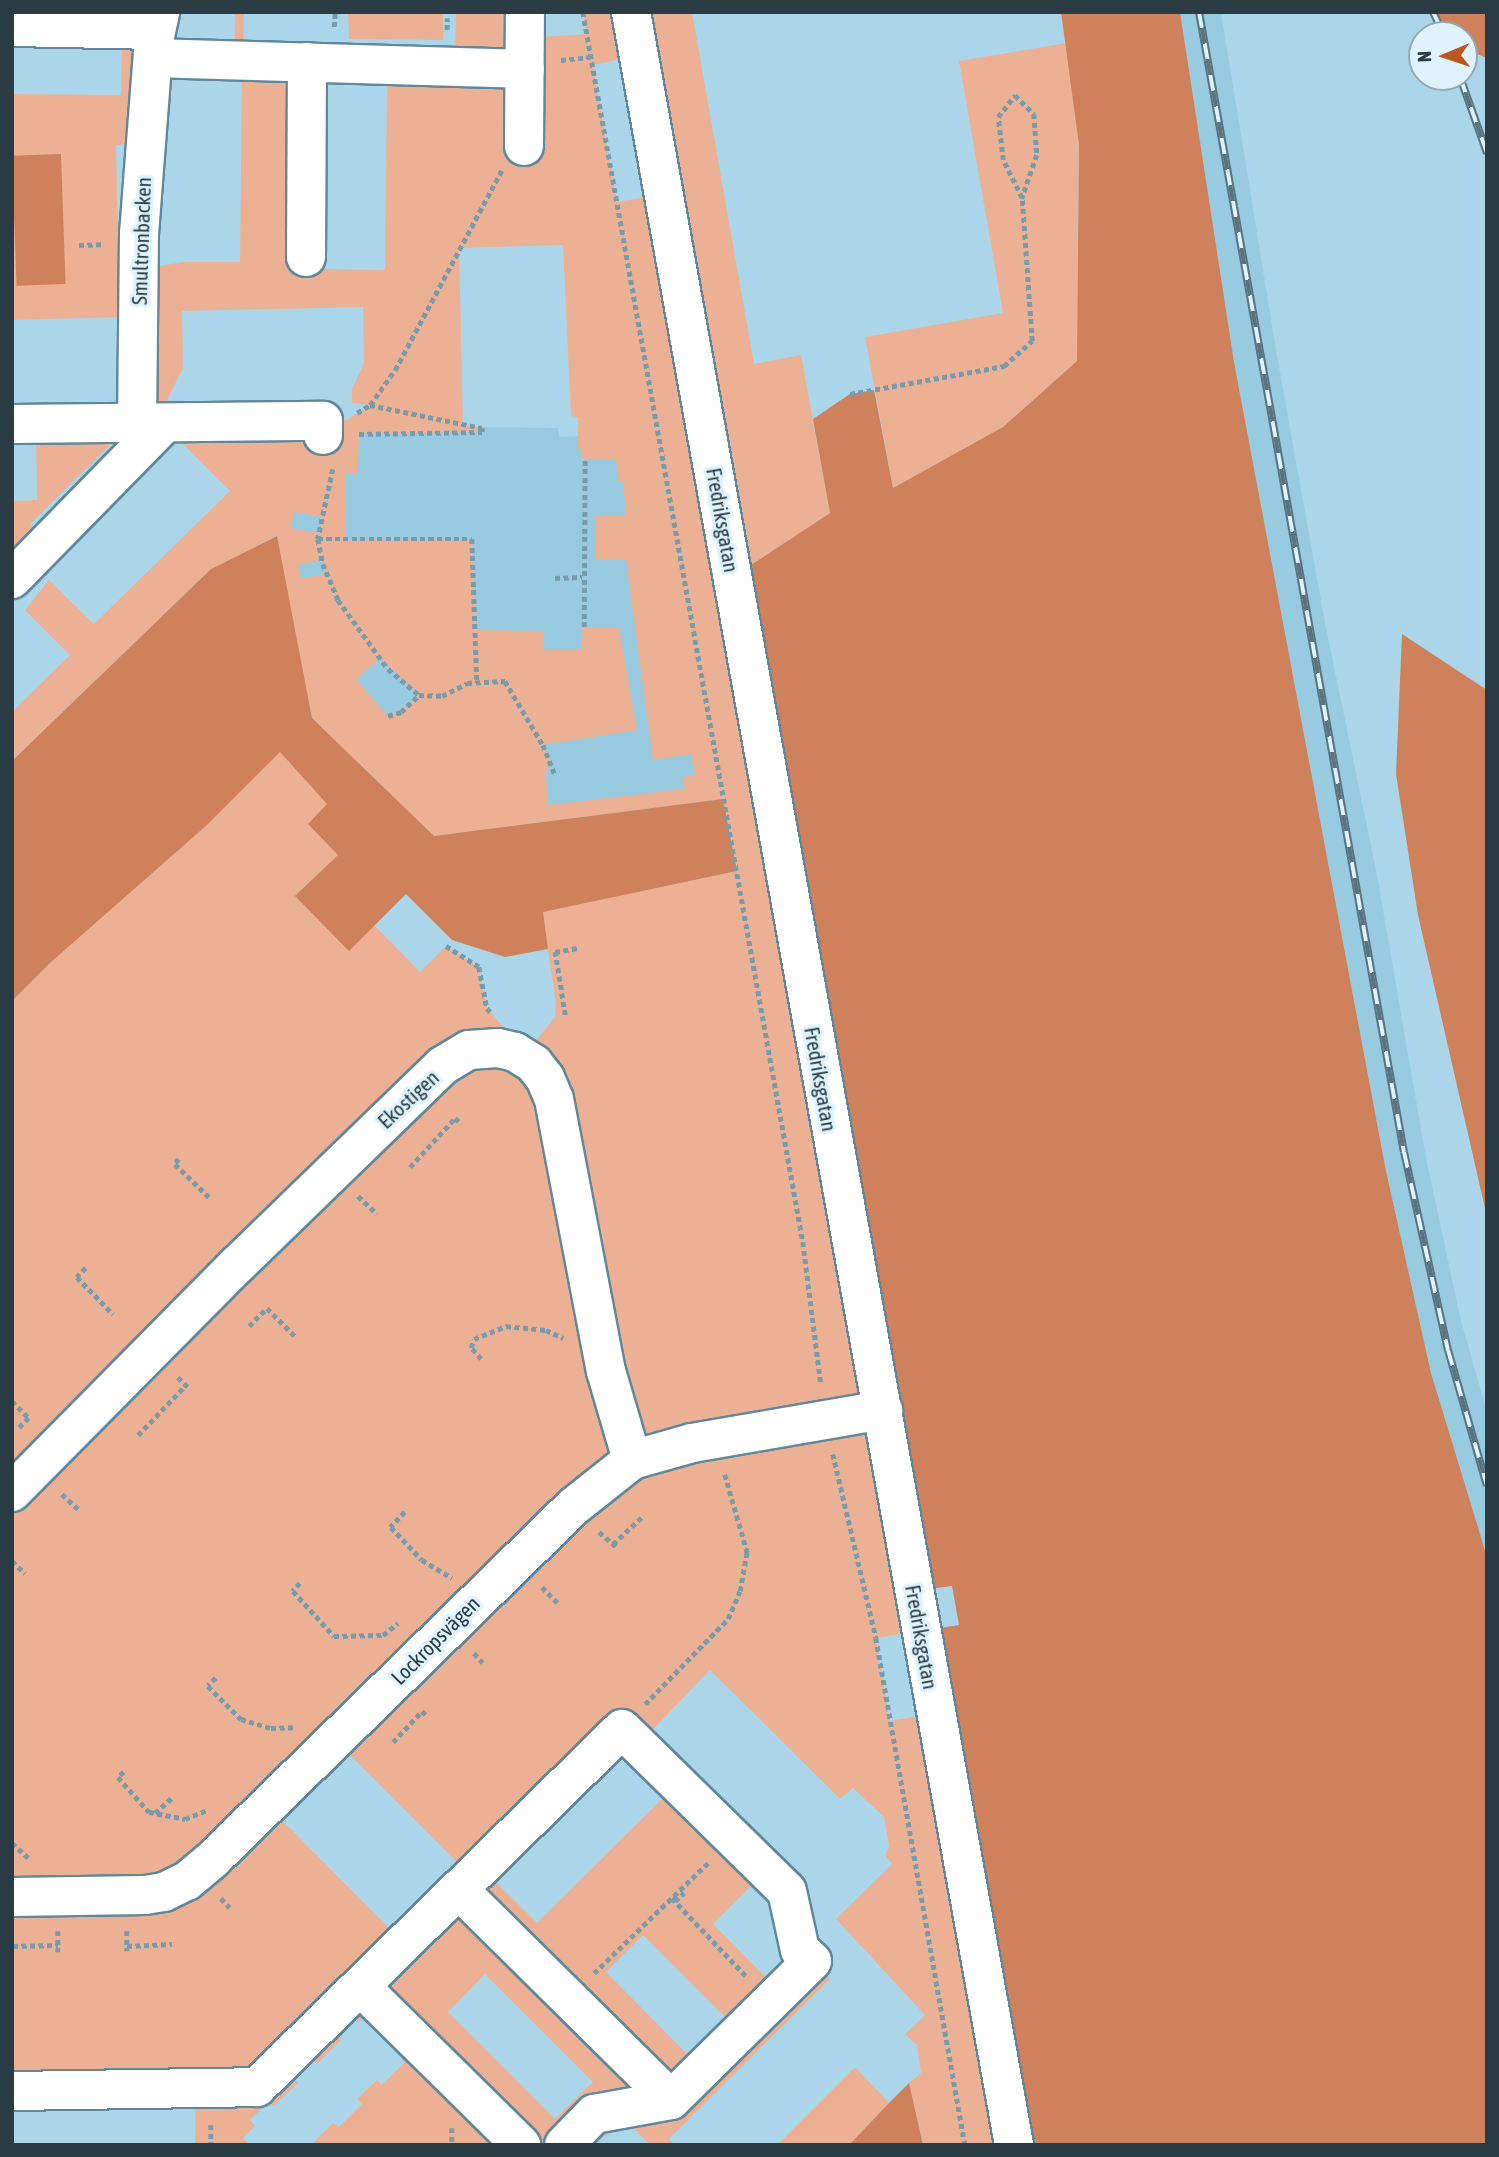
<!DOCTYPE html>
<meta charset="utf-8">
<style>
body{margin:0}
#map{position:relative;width:1499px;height:2157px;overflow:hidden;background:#abd6e9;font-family:"Asap Condensed",sans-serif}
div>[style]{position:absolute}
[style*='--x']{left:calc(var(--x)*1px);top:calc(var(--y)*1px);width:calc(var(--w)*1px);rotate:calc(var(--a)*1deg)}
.built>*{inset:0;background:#98cae0}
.green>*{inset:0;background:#ecb194}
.forest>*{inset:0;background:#ce815a;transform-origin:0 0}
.path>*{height:4.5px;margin-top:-2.25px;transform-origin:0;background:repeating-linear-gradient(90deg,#7a9caa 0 5px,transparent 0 8.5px)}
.roads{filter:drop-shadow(2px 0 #60889a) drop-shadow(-2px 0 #60889a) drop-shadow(0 2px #60889a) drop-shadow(0 -2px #60889a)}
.minor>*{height:38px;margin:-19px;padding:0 19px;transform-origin:19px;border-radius:19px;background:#fff}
.rail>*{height:8px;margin-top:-4px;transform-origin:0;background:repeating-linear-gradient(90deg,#def3fd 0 16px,#597480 0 32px);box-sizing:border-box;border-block:2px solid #597480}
span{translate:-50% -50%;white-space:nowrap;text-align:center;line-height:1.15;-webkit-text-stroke:7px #def3fd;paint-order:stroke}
.street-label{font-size:21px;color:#2a3b43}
.frame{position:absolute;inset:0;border:14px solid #2a3b43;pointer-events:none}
.north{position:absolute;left:1408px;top:21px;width:70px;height:70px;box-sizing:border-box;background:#def3fd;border:2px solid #96a9b3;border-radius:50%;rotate:268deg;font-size:19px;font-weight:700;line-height:28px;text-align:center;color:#2a3b43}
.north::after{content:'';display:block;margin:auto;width:24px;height:32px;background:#ba571c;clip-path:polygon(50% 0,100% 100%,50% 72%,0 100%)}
</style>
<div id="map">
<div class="built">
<i style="clip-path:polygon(1180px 12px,1221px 12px,1276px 350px,1325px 623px,1377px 875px,1426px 1158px,1461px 1321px,1487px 1412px,1487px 1557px,1431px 1373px,1386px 1171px,1234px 362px)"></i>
<i style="clip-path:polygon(654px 409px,723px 799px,434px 836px,277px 536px,279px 422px,347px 420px,457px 427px,558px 428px,559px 437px,578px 436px,578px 416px)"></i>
</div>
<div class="green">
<i style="clip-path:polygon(evenodd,235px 12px,244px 12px,243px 60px,307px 62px,323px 269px,385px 270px,387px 79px,455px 66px,456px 13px,443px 13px,443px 40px,349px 39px,348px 12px,525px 12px,525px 38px,586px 34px,583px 12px,692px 12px,754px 364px,801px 355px,830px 513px,733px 577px,921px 1631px,876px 1638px,890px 1721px,935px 1713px,1014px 2145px,923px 2145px,909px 2083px,921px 2073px,917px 2045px,905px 2034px,925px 2015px,836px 1919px,892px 1864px,885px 1855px,889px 1846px,884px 1817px,853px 1788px,840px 1799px,710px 1670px,638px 1745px,766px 1871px,713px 1924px,780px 1992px,812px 1961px,830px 1979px,669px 2139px,674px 2145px,650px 2145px,623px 2117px,595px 2145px,317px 2145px,314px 2142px,333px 2123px,339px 2127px,362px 2104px,357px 2099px,377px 2080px,382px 2085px,405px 2062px,400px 2056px,409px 2047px,372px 2009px,360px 2021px,355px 2016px,336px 2035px,341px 2040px,317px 2064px,312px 2059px,293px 2078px,298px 2083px,274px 2106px,268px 2102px,250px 2120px,255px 2126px,243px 2138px,250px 2145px,195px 2145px,195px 2104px,12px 2106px,12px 1001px,50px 963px,207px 825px,280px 752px,328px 804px,338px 855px,322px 872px,420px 972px,446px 946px,479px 967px,487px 1008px,508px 1033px,534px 1043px,555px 1017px,556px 1003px,542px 912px,737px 871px,722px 799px,434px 836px,312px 718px,276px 536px,211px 569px,12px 761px,12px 712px,70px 655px,25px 610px,49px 580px,94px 624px,230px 491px,185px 446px,161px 428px,137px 425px,138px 270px,183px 262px,240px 262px,242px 73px,234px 60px,235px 12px,639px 55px,664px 194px,617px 202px,593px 65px,639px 55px,235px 12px,563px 245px,571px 416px,578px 417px,578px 449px,581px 449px,581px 460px,616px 459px,618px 481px,623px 481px,626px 515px,595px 516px,595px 560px,626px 559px,653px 760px,691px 754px,695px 775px,682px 777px,684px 789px,548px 805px,546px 776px,549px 759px,543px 745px,637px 730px,619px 627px,581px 627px,581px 650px,543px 650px,543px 631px,476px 630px,472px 539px,346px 539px,346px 474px,358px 474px,359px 434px,482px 432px,482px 428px,463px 424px,459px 248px,563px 245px,235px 12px,363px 307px,364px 363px,352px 389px,352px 403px,369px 405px,347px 420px,337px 420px,339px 440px,279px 441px,168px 411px,168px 398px,183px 368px,182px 311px,363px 307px,235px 12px,294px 512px,322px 517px,319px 533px,291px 528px,294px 512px,235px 12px,322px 560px,327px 573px,301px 579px,298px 565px,322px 560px,235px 12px,381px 658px,419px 695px,401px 712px,388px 716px,356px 679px,381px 658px,235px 12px,335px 1740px,472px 1877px,394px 1933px,268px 1806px,335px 1740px,235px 12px,611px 1740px,666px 1795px,537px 1923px,482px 1868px,611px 1740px,235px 12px,643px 1935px,729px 2021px,691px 2058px,606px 1972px,643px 1935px,235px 12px,485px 1974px,593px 2082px,555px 2119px,448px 2012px,485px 1974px)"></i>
<i style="clip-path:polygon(122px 39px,154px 41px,146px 143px,116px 145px,118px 243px,126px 244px,124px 317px,12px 320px,12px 94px,121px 95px)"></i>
<i style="clip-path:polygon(1067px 43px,1079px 145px,1077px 361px,1003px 427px,893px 488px,865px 337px,1003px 313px,959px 61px)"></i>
<i style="clip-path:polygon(109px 424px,112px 443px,30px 524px,48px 543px,12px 556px,12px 501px,37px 500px,36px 439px)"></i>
<i style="clip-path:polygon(855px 2067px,889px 2103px,849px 2145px,777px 2145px)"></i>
</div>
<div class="forest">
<i style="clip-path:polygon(1061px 12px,1180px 12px,1234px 362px,1386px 1171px,1431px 1373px,1487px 1557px,1487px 2145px,1014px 2145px,921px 1631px,959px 1625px,952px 1586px,914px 1591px,733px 577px,830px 513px,813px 419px,850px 394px,874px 390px,893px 488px,1003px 427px,1077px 361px,1079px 145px)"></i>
<i style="clip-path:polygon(1433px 12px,1487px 12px,1487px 58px,1464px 49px,1464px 35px,1444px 35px)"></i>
<i style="left:61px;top:154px;width:130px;height:49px;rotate:88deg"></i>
<i style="clip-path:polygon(277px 536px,312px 718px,434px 836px,723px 799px,737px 871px,543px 912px,548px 949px,505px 957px,452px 940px,406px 894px,349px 951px,295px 896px,338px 855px,308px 824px,327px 804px,280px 752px,207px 825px,50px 963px,12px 1001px,12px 761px,211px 569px)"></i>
<i style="clip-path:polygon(1402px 634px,1487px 690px,1487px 1217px,1418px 915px,1396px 774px)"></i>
<i style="clip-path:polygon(909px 2083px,923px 2145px,849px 2145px,889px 2103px)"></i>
</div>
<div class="path">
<i style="--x:583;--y:12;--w:1250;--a:79.86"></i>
<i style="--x:803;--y:1242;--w:143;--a:82.8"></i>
<i style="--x:334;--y:27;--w:15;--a:-86"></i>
<i style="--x:447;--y:30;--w:12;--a:-90"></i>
<i style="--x:561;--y:60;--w:30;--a:-6"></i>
<i style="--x:79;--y:245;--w:24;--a:-2"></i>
<i style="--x:850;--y:394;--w:157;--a:-10.3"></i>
<i style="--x:1004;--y:366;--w:38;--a:-42"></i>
<i style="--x:1032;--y:341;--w:143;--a:-94"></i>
<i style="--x:1022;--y:198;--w:42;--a:-116.6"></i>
<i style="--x:1003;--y:160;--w:43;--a:-96.6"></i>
<i style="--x:998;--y:117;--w:28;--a:-52"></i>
<i style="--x:1015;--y:95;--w:27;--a:45"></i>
<i style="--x:1034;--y:114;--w:41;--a:85.8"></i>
<i style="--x:1037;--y:155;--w:46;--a:109.2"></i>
<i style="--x:370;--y:405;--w:114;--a:11.6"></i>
<i style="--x:357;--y:413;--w:15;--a:-32"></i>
<i style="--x:370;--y:405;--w:43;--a:-54.5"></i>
<i style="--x:395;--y:370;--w:227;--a:-61.9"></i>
<i style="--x:359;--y:434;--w:123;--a:-0.9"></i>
<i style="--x:482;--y:432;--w:4;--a:-90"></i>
<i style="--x:333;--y:469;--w:72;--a:102.1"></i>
<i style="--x:318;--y:539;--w:25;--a:79"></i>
<i style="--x:323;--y:564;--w:39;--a:67"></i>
<i style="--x:338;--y:600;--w:85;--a:54.1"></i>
<i style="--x:388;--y:669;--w:40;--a:40"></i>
<i style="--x:419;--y:695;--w:23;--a:2"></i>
<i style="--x:442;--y:696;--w:28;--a:-27"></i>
<i style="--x:467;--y:683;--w:38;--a:-3"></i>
<i style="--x:505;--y:681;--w:74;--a:59.3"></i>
<i style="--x:543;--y:745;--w:31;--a:68"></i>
<i style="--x:318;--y:539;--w:154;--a:0"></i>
<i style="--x:472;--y:539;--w:143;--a:88"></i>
<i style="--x:555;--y:578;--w:27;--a:-2"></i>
<i style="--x:584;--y:627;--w:167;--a:-89.7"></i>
<i style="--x:388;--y:716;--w:14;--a:-17"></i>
<i style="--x:401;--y:712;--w:25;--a:-43"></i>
<i style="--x:446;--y:946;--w:39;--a:32"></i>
<i style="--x:479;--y:967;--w:42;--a:79"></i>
<i style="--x:487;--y:1008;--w:8;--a:50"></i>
<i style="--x:565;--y:1015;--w:64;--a:-99"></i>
<i style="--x:555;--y:952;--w:23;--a:-10"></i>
<i style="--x:179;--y:1159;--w:6;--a:129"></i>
<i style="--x:175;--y:1164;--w:49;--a:44.2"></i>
<i style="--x:410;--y:1167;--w:67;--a:-47.4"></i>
<i style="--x:455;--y:1118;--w:9;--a:41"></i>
<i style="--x:358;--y:1196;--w:26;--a:43"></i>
<i style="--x:86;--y:1268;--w:13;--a:135"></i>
<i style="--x:77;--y:1277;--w:52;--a:45.8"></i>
<i style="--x:249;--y:1326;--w:25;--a:-45"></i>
<i style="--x:267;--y:1308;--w:40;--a:45"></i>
<i style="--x:481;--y:1359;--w:15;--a:-132"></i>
<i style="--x:471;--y:1348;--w:9;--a:-72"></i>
<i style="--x:474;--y:1339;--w:35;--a:-22"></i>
<i style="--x:506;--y:1326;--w:40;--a:5.7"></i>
<i style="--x:546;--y:1330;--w:19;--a:25"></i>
<i style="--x:178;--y:1377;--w:17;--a:45"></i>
<i style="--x:12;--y:1401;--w:24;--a:45"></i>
<i style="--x:29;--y:1418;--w:16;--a:135"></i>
<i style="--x:138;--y:1435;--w:69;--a:-46.2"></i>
<i style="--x:833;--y:1454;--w:189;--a:76.8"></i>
<i style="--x:876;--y:1638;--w:515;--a:80.04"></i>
<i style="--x:62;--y:1494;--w:23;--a:43"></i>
<i style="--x:405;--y:1512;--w:21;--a:133"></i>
<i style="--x:391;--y:1527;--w:45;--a:46.8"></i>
<i style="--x:422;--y:1560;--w:35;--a:31"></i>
<i style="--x:599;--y:1532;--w:25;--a:40"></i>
<i style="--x:613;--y:1544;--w:41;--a:-43"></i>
<i style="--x:12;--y:1561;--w:18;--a:43"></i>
<i style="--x:300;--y:1583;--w:11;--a:131"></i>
<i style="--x:293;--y:1591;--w:61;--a:47.7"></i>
<i style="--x:334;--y:1636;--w:49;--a:-1.2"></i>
<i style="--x:383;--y:1635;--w:19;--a:-39"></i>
<i style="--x:542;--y:1587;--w:25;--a:45"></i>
<i style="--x:474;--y:1653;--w:13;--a:48"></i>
<i style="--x:216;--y:1678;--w:11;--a:135"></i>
<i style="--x:208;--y:1686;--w:47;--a:45"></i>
<i style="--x:241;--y:1719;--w:31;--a:17"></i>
<i style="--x:271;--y:1728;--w:24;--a:-2"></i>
<i style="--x:645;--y:1704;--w:119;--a:-45.7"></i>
<i style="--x:728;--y:1619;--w:30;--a:-67"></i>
<i style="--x:740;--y:1591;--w:39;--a:-80"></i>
<i style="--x:747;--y:1553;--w:83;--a:-106"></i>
<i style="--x:393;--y:1742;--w:42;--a:-46.9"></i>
<i style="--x:422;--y:1711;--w:8;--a:45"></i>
<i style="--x:124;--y:1772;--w:8;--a:140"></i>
<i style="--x:118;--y:1777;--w:47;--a:48.5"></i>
<i style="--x:149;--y:1812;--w:37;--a:11"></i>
<i style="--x:185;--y:1819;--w:24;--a:-22"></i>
<i style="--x:155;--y:1813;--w:25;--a:-42"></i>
<i style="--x:12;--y:1843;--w:25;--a:42"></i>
<i style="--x:221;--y:1898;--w:13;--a:48"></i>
<i style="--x:672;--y:1898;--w:109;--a:46.5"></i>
<i style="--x:675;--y:1901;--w:12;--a:-42"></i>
<i style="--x:58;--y:1931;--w:21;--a:90"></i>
<i style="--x:127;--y:1931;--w:20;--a:90"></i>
<i style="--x:13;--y:1946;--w:45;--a:-1.3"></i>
<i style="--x:127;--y:1946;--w:45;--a:-2.5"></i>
<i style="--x:594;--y:1973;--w:160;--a:-44"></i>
<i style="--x:211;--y:2125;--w:20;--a:90"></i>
<i style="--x:452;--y:2128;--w:17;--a:90"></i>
</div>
<div class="roads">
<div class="minor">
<i style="--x:631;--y:12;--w:2167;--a:79.82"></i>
<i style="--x:12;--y:27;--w:143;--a:1.2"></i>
<i style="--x:153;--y:58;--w:372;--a:1.7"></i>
<i style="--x:524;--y:146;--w:134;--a:-89.6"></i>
<i style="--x:306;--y:257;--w:195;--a:-89.7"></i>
<i style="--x:12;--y:424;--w:311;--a:-0.6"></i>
<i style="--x:323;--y:421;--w:14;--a:90"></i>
<i style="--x:137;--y:425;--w:191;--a:-89.4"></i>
<i style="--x:139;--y:234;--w:194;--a:-85.6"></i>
<i style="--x:154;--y:41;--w:30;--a:-78"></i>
<i style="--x:12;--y:579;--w:216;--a:-45.6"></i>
<i style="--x:12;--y:1492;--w:320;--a:-45.3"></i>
<i style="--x:237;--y:1265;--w:286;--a:-44.1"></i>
<i style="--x:442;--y:1066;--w:31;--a:-31"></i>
<i style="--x:469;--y:1050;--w:29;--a:-4"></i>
<i style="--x:498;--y:1048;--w:17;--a:13"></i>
<i style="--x:515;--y:1052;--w:22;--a:32"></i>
<i style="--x:534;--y:1064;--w:18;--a:52"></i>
<i style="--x:545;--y:1078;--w:23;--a:67"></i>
<i style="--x:554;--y:1099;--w:277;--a:79.2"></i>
<i style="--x:606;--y:1371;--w:93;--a:73.7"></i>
<i style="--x:459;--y:1890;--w:298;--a:44.7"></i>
<i style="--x:12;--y:1897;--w:133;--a:-0.9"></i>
<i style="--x:145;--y:1895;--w:19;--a:-9"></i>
<i style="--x:164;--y:1892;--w:25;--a:-26"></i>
<i style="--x:187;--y:1881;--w:35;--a:-40"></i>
<i style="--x:214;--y:1858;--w:502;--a:-44.35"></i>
<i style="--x:573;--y:1507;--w:75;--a:-38.5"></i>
<i style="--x:632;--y:1460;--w:62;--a:-15.8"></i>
<i style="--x:692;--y:1443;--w:194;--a:-9.8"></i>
<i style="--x:361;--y:1987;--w:225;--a:44.6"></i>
<i style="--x:12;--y:2091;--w:245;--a:-0.9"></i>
<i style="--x:257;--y:2087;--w:511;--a:-44.45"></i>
<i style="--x:622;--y:1729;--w:231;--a:44.5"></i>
<i style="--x:787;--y:1891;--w:60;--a:77.6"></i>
<i style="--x:800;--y:1950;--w:16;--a:43"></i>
<i style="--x:812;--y:1961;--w:198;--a:135.4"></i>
<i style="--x:671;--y:2100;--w:78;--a:169.7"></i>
<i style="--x:594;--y:2114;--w:43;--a:134.1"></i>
</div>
</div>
<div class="rail">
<i style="--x:1199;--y:12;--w:1158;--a:79.81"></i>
<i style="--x:1404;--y:1152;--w:203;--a:77.5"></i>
<i style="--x:1448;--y:1350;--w:141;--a:74"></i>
<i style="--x:1433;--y:12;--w:25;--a:64"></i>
<i style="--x:1460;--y:77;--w:81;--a:70.4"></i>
</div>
<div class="street-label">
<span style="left:141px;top:241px;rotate:-88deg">Smultronbacken</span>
<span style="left:723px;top:520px;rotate:80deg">Fredriksgatan</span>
<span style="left:821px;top:1079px;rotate:80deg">Fredriksgatan</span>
<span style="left:408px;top:1099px;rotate:-43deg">Ekostigen</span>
<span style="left:922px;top:1637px;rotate:80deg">Fredriksgatan</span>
<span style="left:435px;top:1640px;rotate:-45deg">Lockropsvägen</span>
</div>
<div class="frame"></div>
<div class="north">N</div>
</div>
